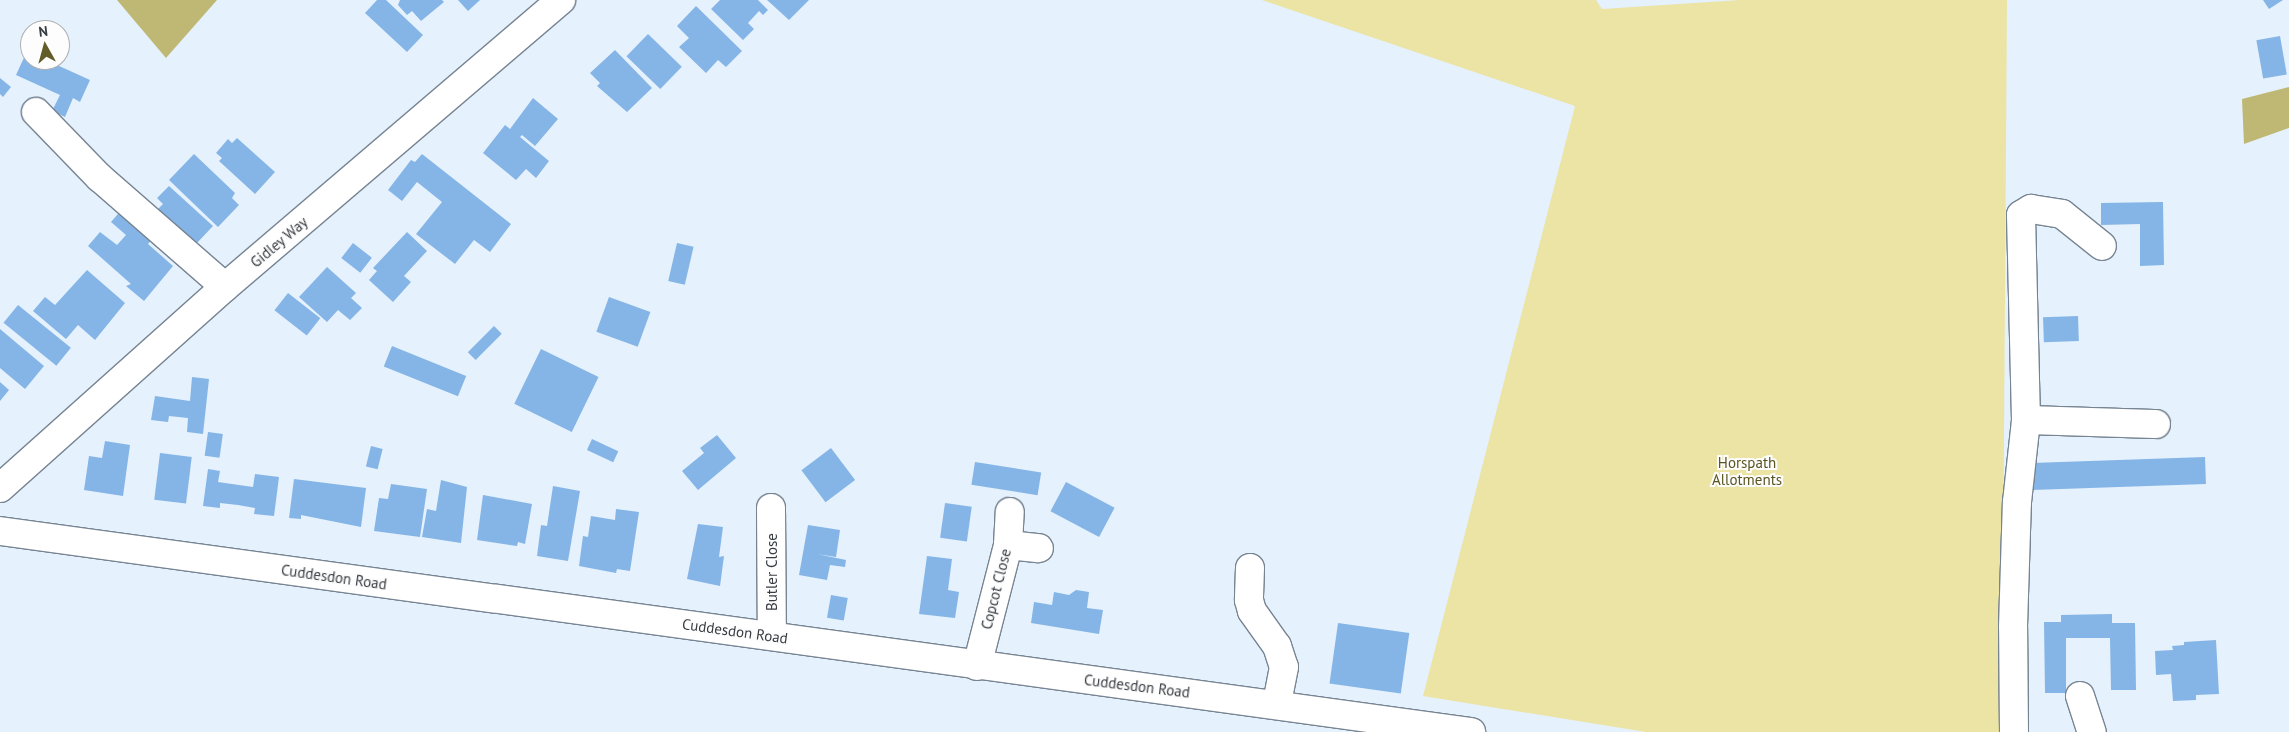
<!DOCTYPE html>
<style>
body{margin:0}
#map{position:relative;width:2289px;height:732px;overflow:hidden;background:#e5f1fd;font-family:"PT Sans",sans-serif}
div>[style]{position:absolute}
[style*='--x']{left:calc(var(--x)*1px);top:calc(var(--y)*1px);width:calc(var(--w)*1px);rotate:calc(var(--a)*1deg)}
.green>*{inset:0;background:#ebe4a4}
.forest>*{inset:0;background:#bfb874}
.building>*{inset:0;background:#84b5e6;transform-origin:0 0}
.roads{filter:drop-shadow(1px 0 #778492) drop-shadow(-1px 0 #778492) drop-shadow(0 1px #778492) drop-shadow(0 -1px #778492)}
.minor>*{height:28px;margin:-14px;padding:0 14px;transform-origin:14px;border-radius:14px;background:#fff}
span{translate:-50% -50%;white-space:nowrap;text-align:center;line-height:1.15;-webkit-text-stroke:4px #fdfdfd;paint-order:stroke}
.street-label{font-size:15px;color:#373c42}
.park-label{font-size:15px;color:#5a5421}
.north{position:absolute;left:20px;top:20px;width:50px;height:50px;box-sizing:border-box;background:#fdfdfd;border:1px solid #aeb0b2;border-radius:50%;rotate:353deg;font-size:14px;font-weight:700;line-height:20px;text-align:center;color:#373c42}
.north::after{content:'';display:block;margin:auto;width:18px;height:22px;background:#625c29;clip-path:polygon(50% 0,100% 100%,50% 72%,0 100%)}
</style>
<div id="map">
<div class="green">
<i style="clip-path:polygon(1262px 0,1596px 0,1602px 9px,1740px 0,2007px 0,2002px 732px,1646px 732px,1423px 696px,1575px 106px)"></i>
</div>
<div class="forest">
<i style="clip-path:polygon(117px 0,217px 0,166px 58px)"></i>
<i style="clip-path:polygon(2289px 87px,2289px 128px,2244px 144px,2242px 99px)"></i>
</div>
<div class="building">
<i style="clip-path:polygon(377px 0,386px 0,423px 35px,407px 52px,365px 13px)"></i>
<i style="clip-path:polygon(400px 0,442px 0,444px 2px,421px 21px,412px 11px,407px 15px,398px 5px)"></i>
<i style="clip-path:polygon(458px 0,480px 0,468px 11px)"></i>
<i style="clip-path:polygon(720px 0,758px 0,768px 10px,763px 15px,759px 11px,748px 23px,754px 29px,743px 40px,711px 9px)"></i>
<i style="clip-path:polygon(767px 0,809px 0,789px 20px)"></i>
<i style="clip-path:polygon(2263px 0,2283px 0,2269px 9px)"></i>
<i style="clip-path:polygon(696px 6px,742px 51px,726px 67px,718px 60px,706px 73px,679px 47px,689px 38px,677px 26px)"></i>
<i style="left:648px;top:34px;width:47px;height:31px;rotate:44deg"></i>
<i style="left:2280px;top:36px;width:39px;height:24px;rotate:80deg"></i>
<i style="clip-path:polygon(615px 50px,652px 88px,627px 112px,597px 86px,600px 83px,590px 73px)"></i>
<i style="clip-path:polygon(27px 51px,30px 60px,46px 60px,90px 80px,80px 102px,73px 98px,65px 117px,52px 111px,60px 95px,16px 75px)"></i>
<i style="clip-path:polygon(0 78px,11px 87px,3px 97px,0 94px)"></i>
<i style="clip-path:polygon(533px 98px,558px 119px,535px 146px,522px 135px,520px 137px,549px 161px,536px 178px,526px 169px,516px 180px,483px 153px,505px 125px,510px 129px)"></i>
<i style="clip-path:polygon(237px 138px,275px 172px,255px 194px,219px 161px,222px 158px,216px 153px,228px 139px,232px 143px)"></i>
<i style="clip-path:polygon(194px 154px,235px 193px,232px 198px,239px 205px,218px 227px,169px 180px)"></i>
<i style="clip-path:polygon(422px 154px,511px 224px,490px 252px,474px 240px,455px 264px,416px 234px,442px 202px,417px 182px,402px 201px,388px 190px,411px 160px,415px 162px)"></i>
<i style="clip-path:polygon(169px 186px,213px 226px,196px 244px,158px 209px,163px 204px,157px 198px)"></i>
<i style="clip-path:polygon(2163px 202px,2164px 265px,2140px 266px,2140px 224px,2101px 225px,2101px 203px)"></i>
<i style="clip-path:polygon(124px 207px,156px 234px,148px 244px,173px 266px,144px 301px,126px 286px,131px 284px,88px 246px,100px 232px,117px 245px,126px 235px,111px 222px)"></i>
<i style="clip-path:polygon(407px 232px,427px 251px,404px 276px,411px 282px,393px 302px,369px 280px,377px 271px,373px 268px)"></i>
<i style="left:353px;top:243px;width:24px;height:19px;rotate:38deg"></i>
<i style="left:677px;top:243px;width:17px;height:39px;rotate:13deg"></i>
<i style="clip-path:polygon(327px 267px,356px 293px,351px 298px,362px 308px,350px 320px,338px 310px,327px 322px,299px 297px)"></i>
<i style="clip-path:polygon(87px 270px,125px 303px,95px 340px,78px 325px,66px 339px,33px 311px,45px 297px,55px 305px)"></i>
<i style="left:288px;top:293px;width:41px;height:22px;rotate:38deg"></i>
<i style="left:609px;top:297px;width:44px;height:37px;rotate:20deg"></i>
<i style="left:18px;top:305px;width:68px;height:23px;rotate:39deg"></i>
<i style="left:2078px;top:316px;width:25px;height:35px;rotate:88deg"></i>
<i style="left:494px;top:326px;width:11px;height:37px;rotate:45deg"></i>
<i style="clip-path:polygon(0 329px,44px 366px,25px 389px,0 368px)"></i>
<i style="left:392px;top:346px;width:80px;height:22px;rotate:22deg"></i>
<i style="left:541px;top:349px;width:64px;height:61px;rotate:26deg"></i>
<i style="clip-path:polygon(192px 377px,209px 379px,203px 434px,187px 432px,188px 418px,169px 416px,168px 422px,151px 420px,155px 396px,190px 401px)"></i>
<i style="clip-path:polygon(0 382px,9px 390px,0 401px)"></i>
<i style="left:208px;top:432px;width:15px;height:24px;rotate:8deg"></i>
<i style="clip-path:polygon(717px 435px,736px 458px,698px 490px,682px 471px,704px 453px,700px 448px)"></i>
<i style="left:592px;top:439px;width:29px;height:12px;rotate:25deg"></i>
<i style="clip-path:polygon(105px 441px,130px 445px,123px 496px,84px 490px,89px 456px,102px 458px)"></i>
<i style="left:371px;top:446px;width:12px;height:21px;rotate:14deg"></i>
<i style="left:831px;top:448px;width:40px;height:37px;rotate:53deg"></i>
<i style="left:160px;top:453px;width:32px;height:47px;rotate:7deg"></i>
<i style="left:2205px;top:457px;width:27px;height:174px;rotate:88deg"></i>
<i style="left:975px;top:462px;width:67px;height:23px;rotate:9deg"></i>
<i style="clip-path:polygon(208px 469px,220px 471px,218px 482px,253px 487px,255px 474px,279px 477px,274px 516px,254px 514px,255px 508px,238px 505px,220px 503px,220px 508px,203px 506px)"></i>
<i style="clip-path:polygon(294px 479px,366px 488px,361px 527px,301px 515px,301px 519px,289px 518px)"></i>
<i style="clip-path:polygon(441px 480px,467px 487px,461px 543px,422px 537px,427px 509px,436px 511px)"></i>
<i style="left:1066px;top:482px;width:55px;height:33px;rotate:28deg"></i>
<i style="clip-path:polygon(391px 484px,427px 489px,420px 537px,374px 531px,379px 498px,388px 499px)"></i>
<i style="clip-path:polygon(553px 486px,580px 491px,568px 561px,537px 556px,541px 525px,547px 526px)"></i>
<i style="clip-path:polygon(483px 495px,532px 504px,525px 544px,518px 542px,517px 546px,477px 540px)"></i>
<i style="left:945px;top:503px;width:27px;height:35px;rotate:8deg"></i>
<i style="clip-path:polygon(616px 509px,639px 512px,630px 571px,617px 569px,616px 573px,579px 566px,583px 536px,588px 537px,591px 516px,615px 520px)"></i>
<i style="clip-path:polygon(698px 524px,723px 527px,719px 557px,724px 556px,720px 586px,687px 579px)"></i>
<i style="clip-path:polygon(808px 525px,840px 530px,836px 557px,817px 554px,846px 560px,845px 567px,830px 565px,827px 580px,799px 575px)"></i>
<i style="clip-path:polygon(927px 556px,952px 559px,948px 590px,959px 592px,955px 618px,919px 614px)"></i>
<i style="clip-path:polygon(1076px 590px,1089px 592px,1087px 608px,1103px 610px,1099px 634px,1031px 623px,1034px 602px,1052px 605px,1054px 592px,1069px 595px)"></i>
<i style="left:831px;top:595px;width:17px;height:23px;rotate:10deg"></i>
<i style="clip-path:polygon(2112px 614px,2112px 623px,2135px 623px,2136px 690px,2111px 690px,2110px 638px,2066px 638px,2066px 693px,2045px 693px,2044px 622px,2061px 622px,2061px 615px)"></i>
<i style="left:1338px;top:623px;width:72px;height:61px;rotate:8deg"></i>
<i style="clip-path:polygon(2216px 640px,2219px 694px,2196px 695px,2196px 700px,2173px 701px,2171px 674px,2156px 675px,2155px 651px,2173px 650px,2172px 646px,2184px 645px,2184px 642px)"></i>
</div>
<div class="roads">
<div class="minor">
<i style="--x:36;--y:112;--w:91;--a:45.9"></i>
<i style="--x:99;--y:177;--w:167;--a:41.1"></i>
<i style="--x:2026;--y:420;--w:130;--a:1.8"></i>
<i style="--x:0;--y:488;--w:302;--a:-41.8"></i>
<i style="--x:225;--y:287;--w:442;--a:-40.5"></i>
<i style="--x:771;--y:508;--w:128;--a:89.6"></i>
<i style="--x:0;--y:531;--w:1485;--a:7.78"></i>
<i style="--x:1008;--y:545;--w:31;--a:6"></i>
<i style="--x:1250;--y:568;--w:32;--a:92"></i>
<i style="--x:1249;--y:600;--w:11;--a:75"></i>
<i style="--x:1252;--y:611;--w:43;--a:54.5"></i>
<i style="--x:1277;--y:646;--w:22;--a:72"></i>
<i style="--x:1284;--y:667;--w:38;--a:101"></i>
<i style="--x:977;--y:666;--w:125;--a:-75.6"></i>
<i style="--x:1008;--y:545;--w:33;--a:-87"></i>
<i style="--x:2080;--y:696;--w:38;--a:72"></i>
<i style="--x:2014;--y:732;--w:105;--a:-90.5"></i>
<i style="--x:2013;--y:627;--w:125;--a:-88.2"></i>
<i style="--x:2017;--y:502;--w:82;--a:-83.7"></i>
<i style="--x:2026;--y:420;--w:205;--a:-91.4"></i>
<i style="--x:2021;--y:215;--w:12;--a:-31"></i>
<i style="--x:2031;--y:209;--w:31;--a:9"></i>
<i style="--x:2062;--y:214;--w:51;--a:38.7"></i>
</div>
</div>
<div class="street-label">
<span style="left:279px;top:242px;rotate:-40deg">Gidley Way</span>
<span style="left:772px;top:572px;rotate:-90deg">Butler Close</span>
<span style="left:334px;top:577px;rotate:8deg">Cuddesdon Road</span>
<span style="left:996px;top:589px;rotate:-76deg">Copcot Close</span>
<span style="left:735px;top:631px;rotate:8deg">Cuddesdon Road</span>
<span style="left:1137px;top:686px;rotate:7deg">Cuddesdon Road</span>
</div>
<div class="park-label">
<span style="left:1747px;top:471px">Horspath<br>Allotments</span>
</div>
<div class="north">N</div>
</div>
